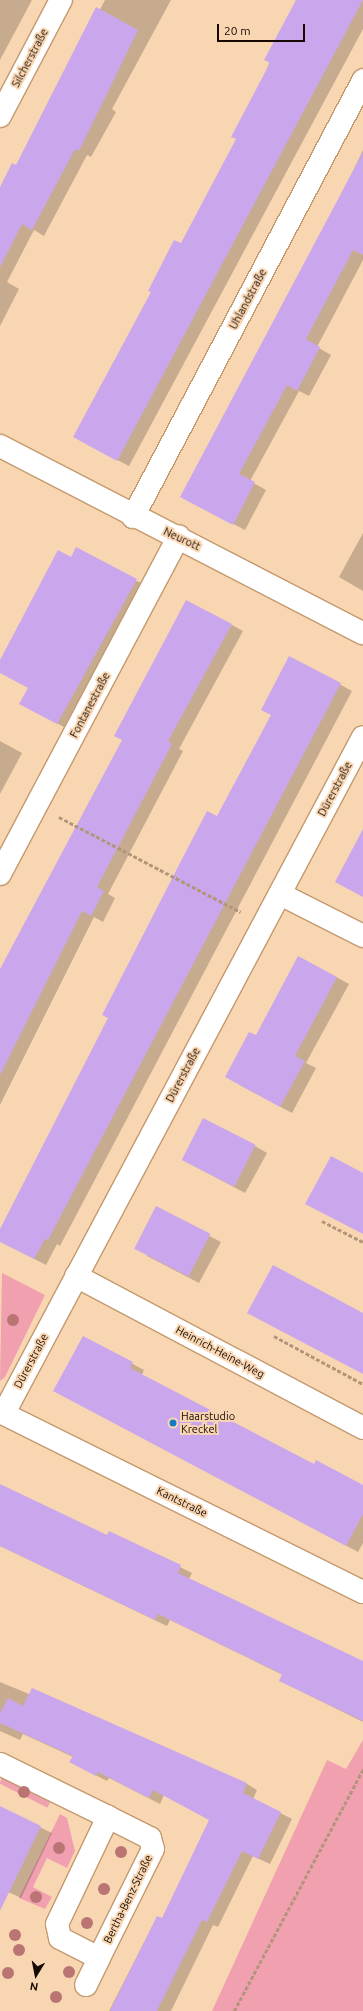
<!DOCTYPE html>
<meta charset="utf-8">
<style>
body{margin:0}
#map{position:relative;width:363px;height:2011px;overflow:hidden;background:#f9d6b2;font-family:Ubuntu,sans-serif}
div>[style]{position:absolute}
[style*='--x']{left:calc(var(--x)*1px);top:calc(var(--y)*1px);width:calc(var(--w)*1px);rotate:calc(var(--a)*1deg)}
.green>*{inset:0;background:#f1a0af;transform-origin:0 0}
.shadow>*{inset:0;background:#0003}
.building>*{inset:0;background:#caa7ec;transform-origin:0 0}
.path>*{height:2.5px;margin-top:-1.25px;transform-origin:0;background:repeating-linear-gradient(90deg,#b2957a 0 4px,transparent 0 6px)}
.roads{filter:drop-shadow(1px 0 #c3996e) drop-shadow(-1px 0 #c3996e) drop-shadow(0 1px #c3996e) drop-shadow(0 -1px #c3996e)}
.minor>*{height:22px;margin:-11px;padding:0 11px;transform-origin:11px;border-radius:11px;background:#fff}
.trees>*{width:12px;height:12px;margin:-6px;border-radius:50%;background:#b97473}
.dots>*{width:11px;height:11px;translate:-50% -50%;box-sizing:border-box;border:2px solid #f9d6b2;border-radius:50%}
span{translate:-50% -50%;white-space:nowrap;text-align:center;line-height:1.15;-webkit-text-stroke:4px #f9d6b2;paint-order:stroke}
.street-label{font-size:11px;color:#170900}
.poi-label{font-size:11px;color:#170900}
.left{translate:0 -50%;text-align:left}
.north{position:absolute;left:16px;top:1955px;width:40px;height:40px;-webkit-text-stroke:3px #f9d6b2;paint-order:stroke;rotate:190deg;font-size:11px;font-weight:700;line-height:16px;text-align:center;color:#170900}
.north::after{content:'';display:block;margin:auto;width:14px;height:18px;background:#170900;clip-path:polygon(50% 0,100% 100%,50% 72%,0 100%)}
.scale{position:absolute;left:217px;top:24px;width:88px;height:18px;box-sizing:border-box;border:2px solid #170900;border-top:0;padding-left:5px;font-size:12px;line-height:14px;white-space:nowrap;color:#170900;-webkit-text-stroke:3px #f9d6b2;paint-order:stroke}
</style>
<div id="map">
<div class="green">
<i style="clip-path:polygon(2px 1273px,45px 1295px,5px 1377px,0 1381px)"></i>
<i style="clip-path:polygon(363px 1740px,363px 2011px,212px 2011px,327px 1760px,346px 1769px)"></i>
<i style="left:2px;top:1778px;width:54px;height:6px;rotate:27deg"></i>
<i style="clip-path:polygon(60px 1814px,67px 1818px,75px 1851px,67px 1868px,47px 1858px,33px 1887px,52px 1897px,45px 1909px,19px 1898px)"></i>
</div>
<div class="shadow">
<i style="clip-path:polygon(0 0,32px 0,0 60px)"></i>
<i style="clip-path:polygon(105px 0,171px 0,112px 109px,116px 112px,91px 157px,87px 155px,44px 236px,34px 230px,7px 282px,19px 289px,0 326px,0 189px,17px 167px)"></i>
<i style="clip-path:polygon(296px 0,363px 0,363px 29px,129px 466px,86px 444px,181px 245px,237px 139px)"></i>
<i style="clip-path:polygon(363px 150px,363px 260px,317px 347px,331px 355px,309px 396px,299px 391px,250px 481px,266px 490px,245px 530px,193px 503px)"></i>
<i style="clip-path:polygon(363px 533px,363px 591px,339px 577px)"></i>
<i style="clip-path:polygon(71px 558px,142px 583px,64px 727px,27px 707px,29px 687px,0 672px,0 662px)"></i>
<i style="clip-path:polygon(232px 625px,243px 631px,179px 749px,183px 751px,108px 894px,115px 898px,103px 922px,94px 917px,0 1105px,0 975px,123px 740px)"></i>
<i style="clip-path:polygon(290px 657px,352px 691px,60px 1246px,57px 1244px,46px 1265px,0 1241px,0 1231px,272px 715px)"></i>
<i style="clip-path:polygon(0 741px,22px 753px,0 794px)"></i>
<i style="clip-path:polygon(299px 957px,349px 984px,306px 1063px,316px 1068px,292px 1113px,238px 1084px,257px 1037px)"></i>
<i style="clip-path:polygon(255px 1146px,267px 1153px,245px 1193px,194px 1166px)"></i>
<i style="clip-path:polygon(157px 1208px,221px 1242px,199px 1283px,147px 1256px)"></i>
<i style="clip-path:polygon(83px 1337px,144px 1370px,142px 1375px,314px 1466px,363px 1486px,363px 1543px,358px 1552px,66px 1397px)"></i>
<i style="clip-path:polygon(0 1498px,107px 1536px,109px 1532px,192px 1573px,189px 1579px,363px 1662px,363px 1722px,280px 1681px,283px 1675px,170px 1620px,167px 1626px,0 1546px)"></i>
<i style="clip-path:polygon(0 1682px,247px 1784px,257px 1790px,253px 1799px,292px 1819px,270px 1864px,253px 1856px,218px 1927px,213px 1925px,171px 2011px,109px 2011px,157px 1917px,162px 1919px,210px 1820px,164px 1795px,160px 1804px,109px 1778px,107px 1781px,82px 1768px,73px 1757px,23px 1734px,20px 1740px,0 1731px)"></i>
<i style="clip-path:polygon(0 1808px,52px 1833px,21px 1898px,0 1888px)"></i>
</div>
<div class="building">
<i style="clip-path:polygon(296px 0,363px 0,117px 461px,73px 437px,151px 292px,148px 291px,174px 240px,181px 243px,236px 139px,231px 137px,270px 63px,264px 60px)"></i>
<i style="clip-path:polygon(96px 7px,138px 30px,79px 151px,75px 149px,32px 230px,22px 224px,0 267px,0 187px,12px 163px,16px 165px)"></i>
<i style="clip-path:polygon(363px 152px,363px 255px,353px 250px,306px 339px,320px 347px,297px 391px,287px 385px,239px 474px,255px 482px,233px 525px,180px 497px)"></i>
<i style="clip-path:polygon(76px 547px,137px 579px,57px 724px,19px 704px,28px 688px,0 673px,0 660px,58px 550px,71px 557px)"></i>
<i style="clip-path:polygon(186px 600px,232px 624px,168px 741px,172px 744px,97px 887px,104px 891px,91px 916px,82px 911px,0 1075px,0 969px,122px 740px,114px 736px)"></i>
<i style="clip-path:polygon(289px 656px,341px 683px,48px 1240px,45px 1239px,34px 1259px,0 1242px,0 1229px,108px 1018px,102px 1015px,181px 861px,207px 811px,217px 816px,271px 715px,261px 710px)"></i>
<i style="clip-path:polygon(363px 829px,363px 897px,335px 882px)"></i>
<i style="clip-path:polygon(298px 956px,337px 977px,295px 1056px,305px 1061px,280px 1107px,225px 1077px,249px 1032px,256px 1035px)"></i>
<i style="left:203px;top:1118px;width:59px;height:47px;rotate:27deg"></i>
<i style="clip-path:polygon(331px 1156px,363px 1173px,363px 1234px,305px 1204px)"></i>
<i style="left:156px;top:1206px;width:61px;height:48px;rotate:27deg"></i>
<i style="clip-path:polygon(273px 1265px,363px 1313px,363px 1374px,247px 1313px)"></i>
<i style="clip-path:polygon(83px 1336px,133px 1362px,130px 1368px,314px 1464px,316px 1460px,363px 1485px,363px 1514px,346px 1546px,53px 1391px)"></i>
<i style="clip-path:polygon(0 1484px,107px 1535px,109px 1531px,181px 1565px,178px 1573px,363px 1661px,363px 1721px,279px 1681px,282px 1674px,158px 1614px,155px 1620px,0 1546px)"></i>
<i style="clip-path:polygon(32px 1688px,247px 1783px,243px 1793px,281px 1812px,258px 1859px,242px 1851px,207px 1922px,202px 1920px,157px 2011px,110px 2011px,157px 1916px,162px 1918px,209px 1820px,153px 1790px,149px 1798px,98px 1772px,96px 1776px,69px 1762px,73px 1756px,0 1723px,0 1713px,8px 1698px,23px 1706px)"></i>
<i style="clip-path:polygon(0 1806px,41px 1826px,0 1911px)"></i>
</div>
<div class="path">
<i style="--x:59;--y:817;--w:205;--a:27.6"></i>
<i style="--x:322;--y:1221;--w:46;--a:27.1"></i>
<i style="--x:274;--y:1336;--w:101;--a:28.3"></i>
<i style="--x:234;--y:2011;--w:274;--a:-61.9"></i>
</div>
<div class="roads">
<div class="minor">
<i style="--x:0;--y:116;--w:131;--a:-62.3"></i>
<i style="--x:0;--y:446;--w:408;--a:27.3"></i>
<i style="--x:133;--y:517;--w:494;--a:-62.2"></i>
<i style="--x:0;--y:874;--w:382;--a:-62.1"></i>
<i style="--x:280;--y:894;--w:93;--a:26.8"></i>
<i style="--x:76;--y:1276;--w:325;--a:27.9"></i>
<i style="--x:0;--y:1412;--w:405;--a:26.4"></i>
<i style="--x:4;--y:1413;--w:765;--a:-62.03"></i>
<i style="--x:0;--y:1764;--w:120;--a:26.1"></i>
<i style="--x:108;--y:1817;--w:47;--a:26.6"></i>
<i style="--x:150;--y:1838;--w:11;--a:75"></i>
<i style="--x:153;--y:1849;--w:122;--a:116.4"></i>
<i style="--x:99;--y:1958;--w:44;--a:-152.9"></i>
<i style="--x:60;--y:1938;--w:14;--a:-102"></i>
<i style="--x:57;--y:1924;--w:119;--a:-64.5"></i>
<i style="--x:86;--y:1985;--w:30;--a:-64"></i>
</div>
</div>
<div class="trees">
<i style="left:13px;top:1320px"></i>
<i style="left:24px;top:1792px"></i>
<i style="left:59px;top:1848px"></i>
<i style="left:121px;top:1852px"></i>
<i style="left:104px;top:1889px"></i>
<i style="left:36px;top:1897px"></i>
<i style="left:87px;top:1923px"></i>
<i style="left:15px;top:1935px"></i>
<i style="left:19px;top:1950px"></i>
<i style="left:69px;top:1972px"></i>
<i style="left:8px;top:1973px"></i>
<i style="left:56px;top:1997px"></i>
</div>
<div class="dots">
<i style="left:173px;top:1423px;background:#127bc6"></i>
</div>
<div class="street-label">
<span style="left:30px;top:58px;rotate:-62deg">Silcherstraße</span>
<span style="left:248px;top:299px;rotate:-62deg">Uhlandstraße</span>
<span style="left:182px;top:539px;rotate:25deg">Neurott</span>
<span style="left:90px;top:705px;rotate:-62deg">Fontanestraße</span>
<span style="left:335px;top:789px;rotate:-62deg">Dürerstraße</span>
<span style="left:183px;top:1075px;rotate:-62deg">Dürerstraße</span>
<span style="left:220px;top:1352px;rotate:28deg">Heinrich-Heine-Weg</span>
<span style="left:31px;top:1361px;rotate:-62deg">Dürerstraße</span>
<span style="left:182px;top:1502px;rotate:26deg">Kantstraße</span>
<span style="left:128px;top:1899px;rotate:-64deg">Bertha-Benz-Straße</span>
</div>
<div class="poi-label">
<span class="left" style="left:181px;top:1423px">Haarstudio<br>Kreckel</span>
</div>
<div class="north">N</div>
<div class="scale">20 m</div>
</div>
